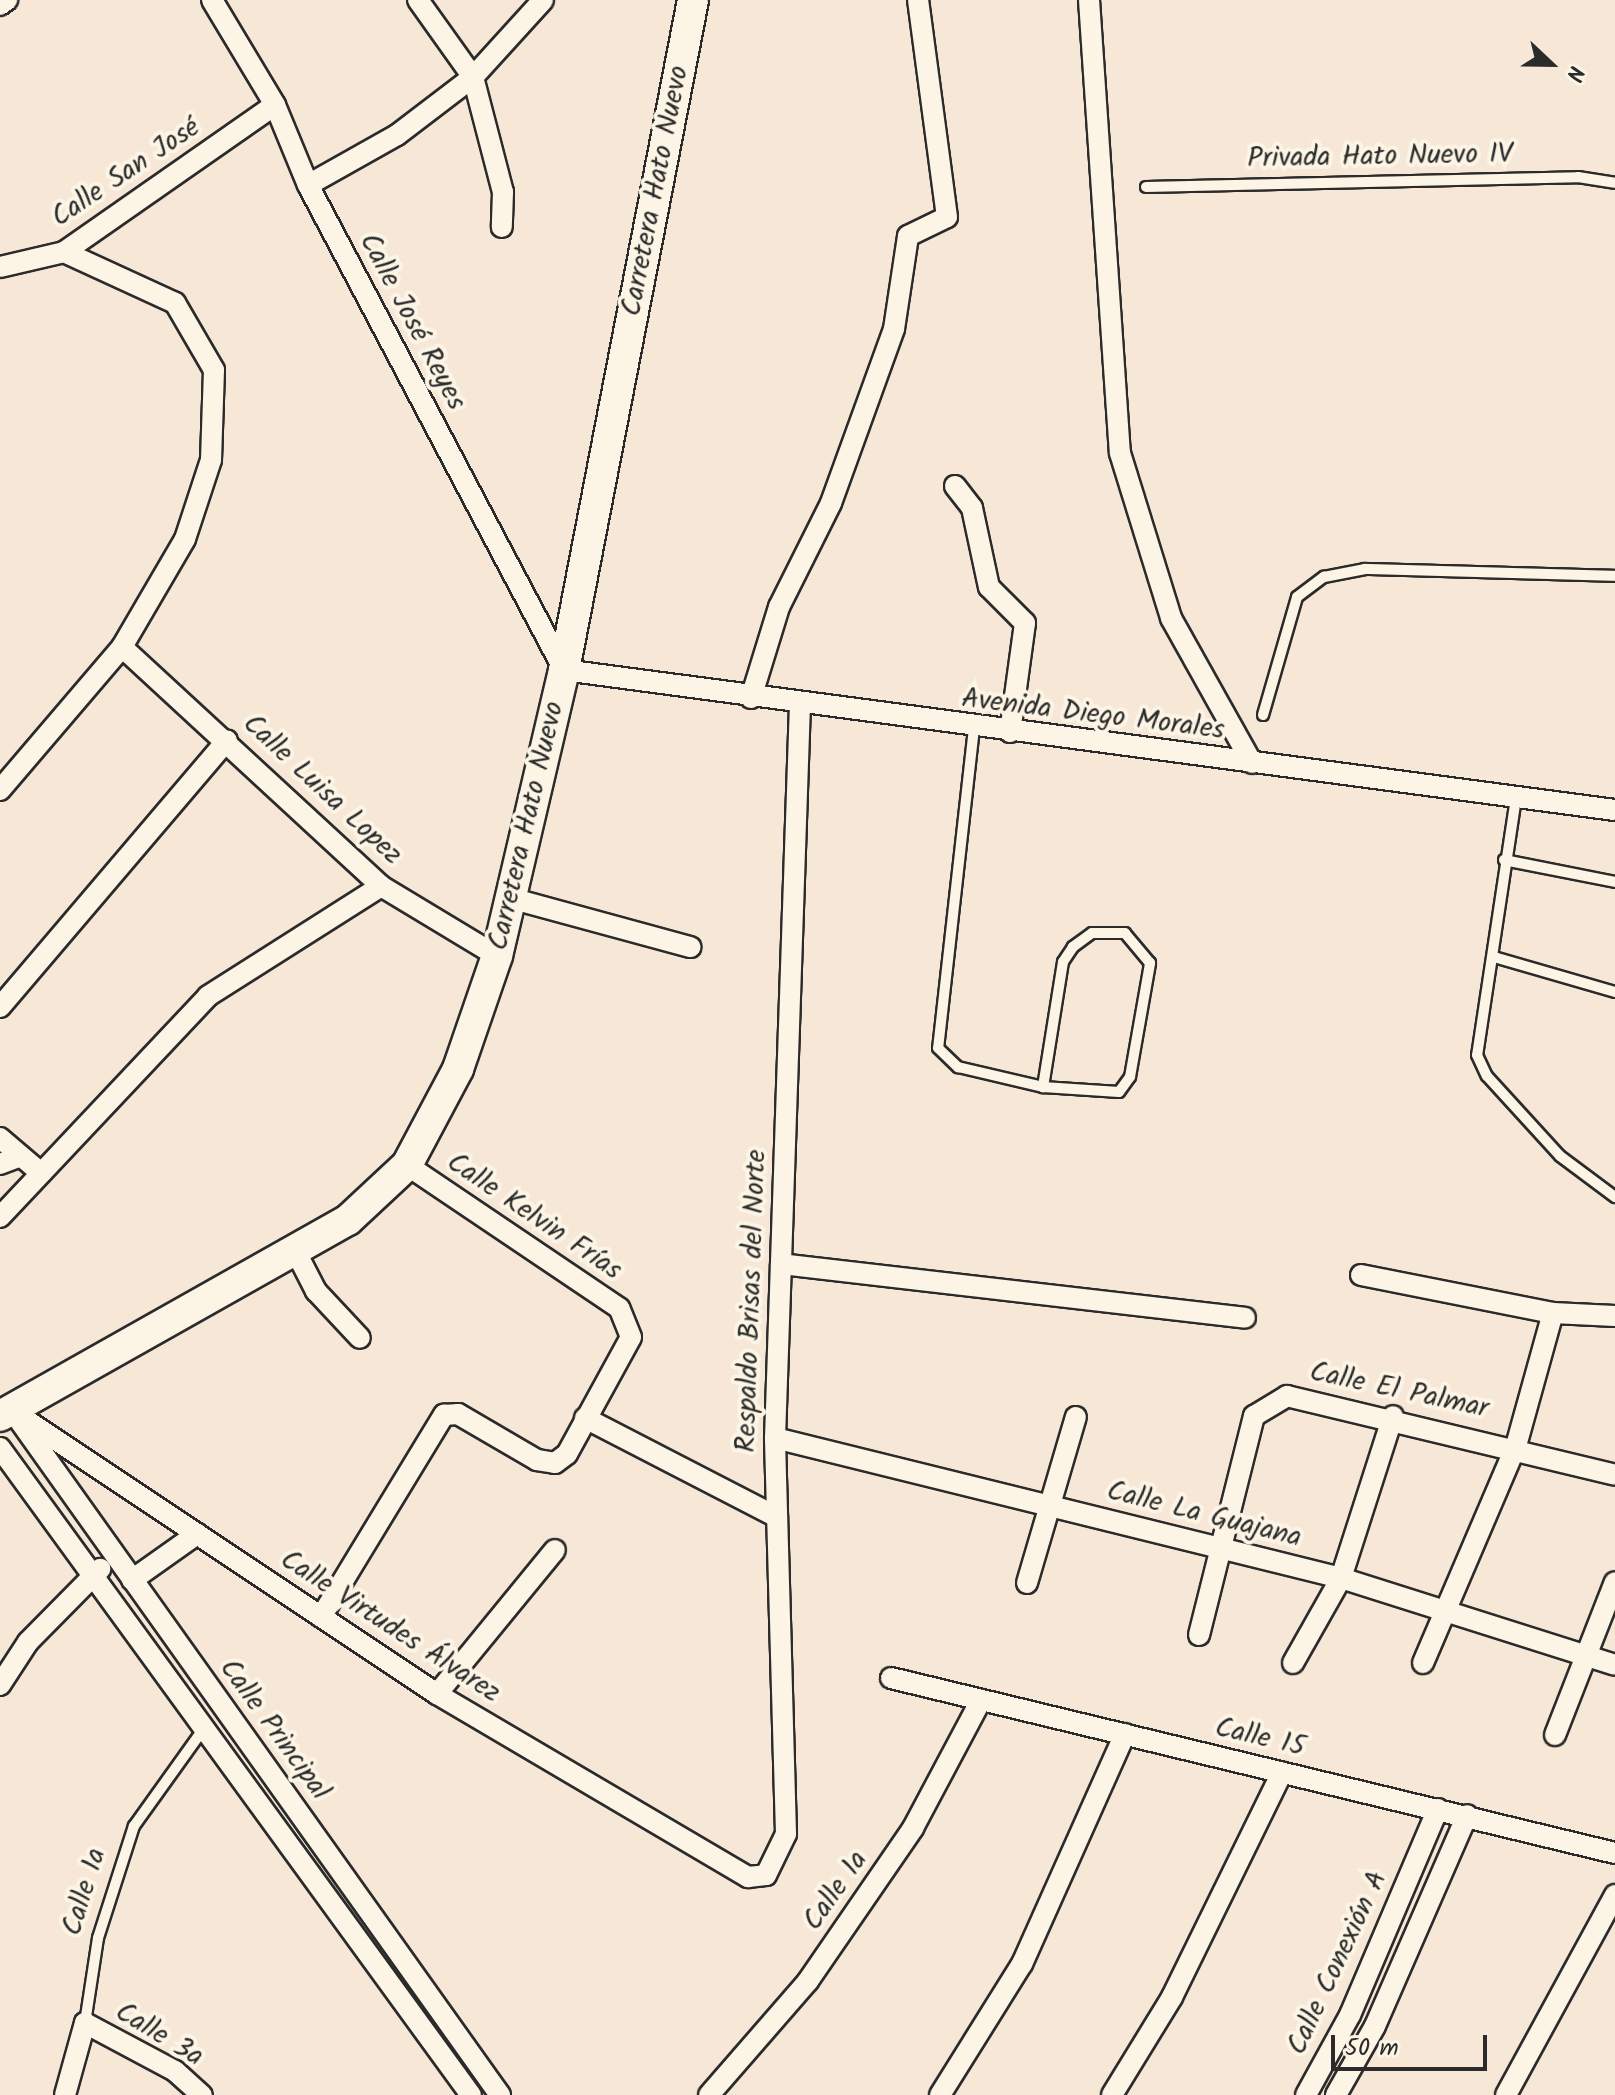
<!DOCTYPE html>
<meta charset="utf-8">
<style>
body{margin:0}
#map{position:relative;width:1615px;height:2095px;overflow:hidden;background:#f7e7d7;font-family:Kalam,sans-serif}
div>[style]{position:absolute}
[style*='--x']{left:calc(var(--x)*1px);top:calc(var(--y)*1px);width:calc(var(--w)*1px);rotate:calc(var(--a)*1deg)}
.roads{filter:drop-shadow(2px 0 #2b2b2b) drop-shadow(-2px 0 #2b2b2b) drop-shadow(0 2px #2b2b2b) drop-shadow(0 -2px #2b2b2b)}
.service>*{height:10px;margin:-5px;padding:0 5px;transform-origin:5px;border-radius:5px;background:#fcf5e5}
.minor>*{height:20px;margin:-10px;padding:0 10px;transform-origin:10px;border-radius:10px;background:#fcf5e5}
.secondary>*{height:30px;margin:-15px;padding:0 15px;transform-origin:15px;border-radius:15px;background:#fcf5e5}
span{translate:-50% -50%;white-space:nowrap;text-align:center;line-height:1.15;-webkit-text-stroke:8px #fcf5e5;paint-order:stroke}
.street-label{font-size:28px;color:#2b2b2b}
.north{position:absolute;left:1511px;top:24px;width:80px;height:80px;-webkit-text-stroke:6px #fcf5e5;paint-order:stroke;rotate:112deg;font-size:22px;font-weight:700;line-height:32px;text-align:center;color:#2b2b2b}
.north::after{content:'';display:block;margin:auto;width:28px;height:36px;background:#2b2b2b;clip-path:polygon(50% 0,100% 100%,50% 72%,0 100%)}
.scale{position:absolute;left:1331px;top:2035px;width:156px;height:36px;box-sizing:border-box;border:4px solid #2b2b2b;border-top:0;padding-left:10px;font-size:24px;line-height:28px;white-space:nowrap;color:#2b2b2b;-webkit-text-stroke:6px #fcf5e5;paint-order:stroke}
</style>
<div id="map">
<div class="roads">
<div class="service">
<i style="--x:1146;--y:187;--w:432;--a:-1.3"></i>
<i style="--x:1578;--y:177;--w:37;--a:9"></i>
<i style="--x:1263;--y:715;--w:123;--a:-73.9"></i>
<i style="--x:1297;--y:597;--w:34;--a:-37"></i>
<i style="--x:1324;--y:577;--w:42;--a:-11"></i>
<i style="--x:1365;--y:569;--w:250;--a:1.6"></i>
<i style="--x:974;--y:728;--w:322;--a:96.4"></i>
<i style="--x:938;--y:1048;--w:28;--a:44"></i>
<i style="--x:958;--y:1067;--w:87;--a:13.2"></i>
<i style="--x:1043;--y:1087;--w:76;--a:3.8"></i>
<i style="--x:1119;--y:1092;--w:19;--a:-54"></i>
<i style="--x:1130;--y:1077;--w:116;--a:-80"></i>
<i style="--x:1150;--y:963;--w:39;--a:-130"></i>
<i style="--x:1125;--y:933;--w:33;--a:180"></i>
<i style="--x:1092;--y:933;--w:24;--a:144"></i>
<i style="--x:1073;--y:947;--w:18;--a:124"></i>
<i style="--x:1063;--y:962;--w:127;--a:99.1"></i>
<i style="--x:1516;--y:798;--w:260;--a:98.6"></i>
<i style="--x:1477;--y:1055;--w:23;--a:65"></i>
<i style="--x:1487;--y:1076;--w:108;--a:47.6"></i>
<i style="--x:1560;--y:1156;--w:69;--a:36.7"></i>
<i style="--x:1504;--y:860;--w:113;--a:11.2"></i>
<i style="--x:1494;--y:957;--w:126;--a:16.1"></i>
<i style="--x:85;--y:2023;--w:86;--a:-81.3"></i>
<i style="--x:98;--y:1938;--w:118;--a:-72.2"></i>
<i style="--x:134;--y:1826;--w:122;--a:-54.4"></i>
</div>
<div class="minor">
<i style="--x:212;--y:0;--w:122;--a:59"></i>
<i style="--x:275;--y:105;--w:87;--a:67.6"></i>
<i style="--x:308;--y:185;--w:548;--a:62.17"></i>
<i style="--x:564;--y:670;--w:1060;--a:7.59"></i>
<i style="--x:418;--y:0;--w:95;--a:54.5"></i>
<i style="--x:473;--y:77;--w:119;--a:75.4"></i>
<i style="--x:503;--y:192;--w:35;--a:92"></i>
<i style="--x:1089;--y:0;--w:454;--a:86.1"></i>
<i style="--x:1120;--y:453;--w:173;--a:72.8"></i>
<i style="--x:1171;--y:618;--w:166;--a:60.8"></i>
<i style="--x:0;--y:5;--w:9;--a:-36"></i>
<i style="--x:308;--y:185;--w:102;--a:-29.3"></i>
<i style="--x:397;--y:135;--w:96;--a:-37.3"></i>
<i style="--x:473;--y:77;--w:104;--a:-47.7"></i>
<i style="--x:0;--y:267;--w:66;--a:-13.2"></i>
<i style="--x:64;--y:252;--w:257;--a:-34.9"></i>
<i style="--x:955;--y:486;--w:28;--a:52"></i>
<i style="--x:972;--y:508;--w:81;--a:77.9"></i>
<i style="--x:989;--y:587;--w:51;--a:45"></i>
<i style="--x:1025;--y:623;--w:110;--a:97.8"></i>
<i style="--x:122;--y:647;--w:352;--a:42.7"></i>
<i style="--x:381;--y:886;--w:135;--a:31.1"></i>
<i style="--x:751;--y:698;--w:95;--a:-72.9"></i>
<i style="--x:779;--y:607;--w:116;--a:-63.4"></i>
<i style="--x:831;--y:503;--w:185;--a:-70.1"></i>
<i style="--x:894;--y:329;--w:94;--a:-81.4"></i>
<i style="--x:908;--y:236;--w:43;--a:-26"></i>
<i style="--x:947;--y:217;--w:219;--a:-97.6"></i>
<i style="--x:0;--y:790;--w:188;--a:-49.5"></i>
<i style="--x:122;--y:647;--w:125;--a:-59.7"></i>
<i style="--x:185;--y:539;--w:83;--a:-71.8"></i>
<i style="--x:211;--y:460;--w:90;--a:-88.1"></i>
<i style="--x:214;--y:370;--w:78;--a:-120.2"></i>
<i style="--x:175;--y:303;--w:122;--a:-155.3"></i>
<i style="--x:510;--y:898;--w:187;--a:15.2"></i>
<i style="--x:0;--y:1007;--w:350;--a:-49.6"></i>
<i style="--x:0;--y:1138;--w:54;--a:40.5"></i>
<i style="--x:0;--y:1164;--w:22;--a:-21"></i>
<i style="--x:0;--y:1217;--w:303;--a:-46.7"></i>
<i style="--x:208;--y:996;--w:205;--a:-32.4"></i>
<i style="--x:297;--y:1254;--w:42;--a:62.8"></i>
<i style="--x:316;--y:1291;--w:64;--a:46.9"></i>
<i style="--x:781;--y:1264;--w:467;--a:6.6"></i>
<i style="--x:1361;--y:1275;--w:196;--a:11.2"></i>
<i style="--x:1553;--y:1313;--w:62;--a:2.8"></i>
<i style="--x:11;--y:1410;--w:512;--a:33.69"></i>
<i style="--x:437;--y:1694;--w:361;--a:30.5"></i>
<i style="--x:748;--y:1877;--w:18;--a:-6"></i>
<i style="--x:766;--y:1875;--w:46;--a:-64"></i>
<i style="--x:786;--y:1834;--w:396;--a:-91.6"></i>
<i style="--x:775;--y:1438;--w:733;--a:-88.05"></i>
<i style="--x:585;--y:1418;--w:216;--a:27.3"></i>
<i style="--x:19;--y:1420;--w:829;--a:54.53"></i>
<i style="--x:775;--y:1438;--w:583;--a:13.89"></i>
<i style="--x:1341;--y:1578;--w:287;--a:17.6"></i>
<i style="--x:0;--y:1448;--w:800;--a:53.95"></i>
<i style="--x:132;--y:1580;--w:80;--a:-35.3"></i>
<i style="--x:1027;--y:1583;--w:173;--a:-73.6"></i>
<i style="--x:321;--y:1617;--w:237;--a:-58.7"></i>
<i style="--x:444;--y:1415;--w:14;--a:-4"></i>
<i style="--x:458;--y:1414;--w:91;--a:30.2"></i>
<i style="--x:537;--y:1460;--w:18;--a:9"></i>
<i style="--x:555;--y:1463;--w:15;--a:-37"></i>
<i style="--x:567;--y:1454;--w:133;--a:-61.3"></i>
<i style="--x:631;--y:1337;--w:31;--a:-112"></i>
<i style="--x:619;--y:1308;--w:256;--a:-146"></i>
<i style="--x:1199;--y:1635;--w:226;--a:-75.9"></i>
<i style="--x:1254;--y:1416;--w:39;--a:-31"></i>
<i style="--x:1287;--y:1396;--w:337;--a:13.5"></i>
<i style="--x:1293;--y:1663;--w:98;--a:-60.5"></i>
<i style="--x:1341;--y:1578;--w:170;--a:-72.2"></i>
<i style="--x:1423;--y:1663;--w:236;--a:-66.8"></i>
<i style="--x:1516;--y:1446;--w:138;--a:-74.5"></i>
<i style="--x:891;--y:1678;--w:745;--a:13.59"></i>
<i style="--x:0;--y:1685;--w:51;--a:-56.9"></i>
<i style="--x:28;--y:1642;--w:103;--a:-45.4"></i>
<i style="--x:437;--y:1694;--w:186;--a:-50.7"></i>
<i style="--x:1555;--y:1735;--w:164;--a:-68.6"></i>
<i style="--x:65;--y:2095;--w:75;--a:-74.5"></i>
<i style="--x:85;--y:2023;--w:102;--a:28.1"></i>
<i style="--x:175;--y:2071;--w:36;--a:42"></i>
<i style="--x:709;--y:2095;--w:151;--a:-49"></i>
<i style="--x:808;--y:1981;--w:186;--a:-55.5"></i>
<i style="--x:913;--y:1828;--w:145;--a:-62"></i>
<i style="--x:940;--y:2095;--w:155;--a:-58"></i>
<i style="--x:1022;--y:1964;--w:252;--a:-65.9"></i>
<i style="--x:1112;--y:2095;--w:115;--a:-58.5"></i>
<i style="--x:1172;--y:1997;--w:250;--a:-63.9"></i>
<i style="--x:1306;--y:2095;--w:91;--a:-61.2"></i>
<i style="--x:1350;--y:2015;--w:224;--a:-66.9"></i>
<i style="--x:1336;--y:2095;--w:79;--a:-60.5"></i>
<i style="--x:1375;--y:2026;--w:230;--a:-66.4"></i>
<i style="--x:1506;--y:2095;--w:228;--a:-61.4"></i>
</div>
<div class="secondary">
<i style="--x:0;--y:1416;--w:399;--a:-29.4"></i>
<i style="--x:348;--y:1220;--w:81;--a:-43"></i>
<i style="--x:407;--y:1165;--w:109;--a:-62"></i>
<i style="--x:458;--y:1069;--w:120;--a:-71"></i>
<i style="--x:497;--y:956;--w:294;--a:-76.8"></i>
<i style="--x:564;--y:670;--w:682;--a:-79.1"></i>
</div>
</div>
<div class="street-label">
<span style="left:1380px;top:157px;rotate:-1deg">Privada Hato Nuevo IV</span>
<span style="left:126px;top:173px;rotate:-34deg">Calle San José</span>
<span style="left:656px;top:191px;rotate:-79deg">Carretera Hato Nuevo</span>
<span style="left:412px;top:322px;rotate:62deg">Calle José Reyes</span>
<span style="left:1093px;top:715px;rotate:7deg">Avenida Diego Morales</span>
<span style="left:322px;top:790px;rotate:43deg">Calle Luisa Lopez</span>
<span style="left:527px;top:826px;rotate:-77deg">Carretera Hato Nuevo</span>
<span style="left:534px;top:1217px;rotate:34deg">Calle Kelvin Frías</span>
<span style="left:752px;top:1301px;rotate:-88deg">Respaldo Brisas del Norte</span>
<span style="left:1399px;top:1391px;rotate:12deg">Calle El Palmar</span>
<span style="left:1204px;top:1515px;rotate:14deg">Calle La Guajana</span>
<span style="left:390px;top:1627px;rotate:33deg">Calle Virtudes Álvarez</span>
<span style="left:274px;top:1730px;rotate:54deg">Calle Principal</span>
<span style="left:1260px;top:1738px;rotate:13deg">Calle 15</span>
<span style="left:836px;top:1891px;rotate:-55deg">Calle 1a</span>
<span style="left:85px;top:1892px;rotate:-73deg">Calle 1a</span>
<span style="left:1338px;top:1963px;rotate:-65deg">Calle Conexión A</span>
<span style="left:159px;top:2035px;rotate:31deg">Calle 3a</span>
</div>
<div class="north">N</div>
<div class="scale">50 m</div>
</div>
